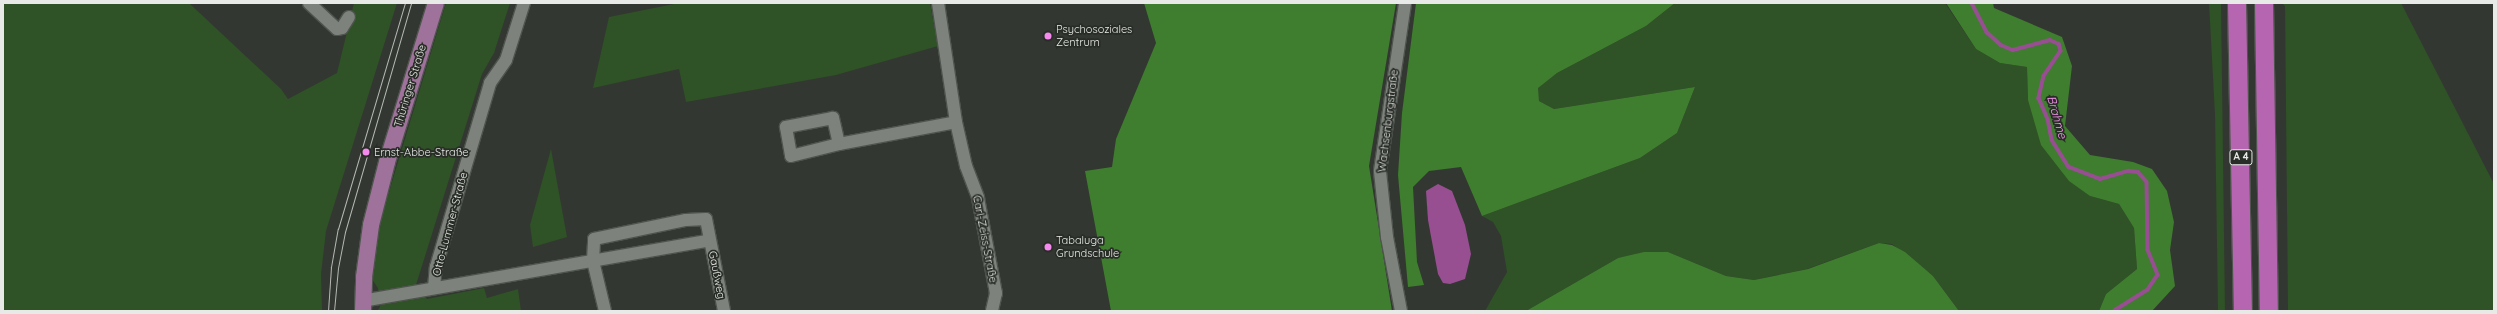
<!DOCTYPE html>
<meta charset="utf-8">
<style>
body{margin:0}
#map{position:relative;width:2497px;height:314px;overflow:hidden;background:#333731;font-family:Quicksand,sans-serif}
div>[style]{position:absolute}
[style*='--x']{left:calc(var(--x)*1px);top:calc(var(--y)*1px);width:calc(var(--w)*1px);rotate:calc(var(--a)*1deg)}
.green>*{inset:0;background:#2f5226}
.forest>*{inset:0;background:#3f7d2f}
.water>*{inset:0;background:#974f92}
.stream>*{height:3.5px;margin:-1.75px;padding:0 1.75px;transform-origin:1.75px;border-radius:1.75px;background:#974f92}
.roads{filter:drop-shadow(1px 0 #4f544e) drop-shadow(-1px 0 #4f544e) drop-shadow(0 1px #4f544e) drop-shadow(0 -1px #4f544e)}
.minor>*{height:12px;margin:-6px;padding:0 6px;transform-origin:6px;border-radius:6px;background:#7d837c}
.major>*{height:16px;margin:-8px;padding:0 8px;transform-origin:8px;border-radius:8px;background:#9f729b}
.highway>*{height:18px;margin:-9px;padding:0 9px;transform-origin:9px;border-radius:9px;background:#b666b0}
.tram>*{height:1px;margin:-0.5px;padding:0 0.5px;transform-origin:0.5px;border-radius:0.5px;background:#b6b9b5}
.dots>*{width:11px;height:11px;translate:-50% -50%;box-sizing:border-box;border:2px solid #292d27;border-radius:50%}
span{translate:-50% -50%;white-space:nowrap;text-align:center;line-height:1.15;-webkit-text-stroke:3.5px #292d27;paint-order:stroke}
.shield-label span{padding:1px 3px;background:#292d27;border:1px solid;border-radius:3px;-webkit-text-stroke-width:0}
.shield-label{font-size:10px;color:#e7eae6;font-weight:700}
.poi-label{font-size:11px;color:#e7eae6}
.left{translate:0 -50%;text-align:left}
.street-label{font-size:11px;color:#e7eae6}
.water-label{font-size:12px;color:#fb9af3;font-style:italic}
.frame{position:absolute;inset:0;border:4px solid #e7eae6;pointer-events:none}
</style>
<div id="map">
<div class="green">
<i style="clip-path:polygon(3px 3px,189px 3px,281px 89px,288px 99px,337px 73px,354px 3px,397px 3px,326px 231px,321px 274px,322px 311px,3px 311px)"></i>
<i style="clip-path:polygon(446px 3px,510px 3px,494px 53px,482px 74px,416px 285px,427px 299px,484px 288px,487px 298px,518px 289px,521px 311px,377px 311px,380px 307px,378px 288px,372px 279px,379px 225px)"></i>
<i style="clip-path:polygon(679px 3px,930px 3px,938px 46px,836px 75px,686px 102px,679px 69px,593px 88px,609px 17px)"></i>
<i style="clip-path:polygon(1675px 3px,1945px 3px,1976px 49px,2000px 63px,2027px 67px,2028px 100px,2090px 196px,2119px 204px,2134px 228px,2137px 269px,2106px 294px,2099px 311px,1959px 311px,1933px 276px,1892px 244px,1879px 243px,1807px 269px,1754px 280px,1726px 276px,1668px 252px,1618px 258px,1526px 311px,1485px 311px,1507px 272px,1501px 236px,1493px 222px,1482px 216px,1640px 158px,1677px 133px,1695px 87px,1554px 109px,1539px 101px,1537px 87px,1557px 73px,1646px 26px)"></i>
<i style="clip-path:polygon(2209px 3px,2221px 3px,2225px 311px,2218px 311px,2215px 115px)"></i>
<i style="clip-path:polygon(2282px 3px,2401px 3px,2494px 184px,2494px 311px,2288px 311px,2285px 6px)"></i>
<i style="clip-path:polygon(551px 149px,567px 237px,533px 247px,530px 225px)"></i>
</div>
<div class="forest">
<i style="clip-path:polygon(1144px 3px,1396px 3px,1369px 166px,1392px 311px,1111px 311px,1085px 171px,1112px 167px,1116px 139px,1156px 43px)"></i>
<i style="clip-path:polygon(1416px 3px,1675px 3px,1646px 26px,1557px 73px,1538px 88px,1539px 101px,1554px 109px,1695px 87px,1677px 133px,1640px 158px,1482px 216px,1461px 167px,1429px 171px,1413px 187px,1417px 262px,1424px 285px,1408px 287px,1398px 175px,1402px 113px)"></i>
<i style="clip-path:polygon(1946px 3px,1993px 3px,1994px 8px,2062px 37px,2072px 66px,2065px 126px,2090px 155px,2133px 162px,2152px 169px,2167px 191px,2174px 222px,2170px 250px,2175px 286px,2152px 311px,2099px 311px,2106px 294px,2137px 269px,2134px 228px,2119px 204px,2090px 196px,2069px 181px,2041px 145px,2028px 100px,2027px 67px,2000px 63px,1976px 49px)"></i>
<i style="clip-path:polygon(1879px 243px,1892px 245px,1905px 252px,1933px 276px,1959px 311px,1526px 311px,1618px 258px,1644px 252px,1668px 252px,1726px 276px,1754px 280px,1808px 269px)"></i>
</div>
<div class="water">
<i style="clip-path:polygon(1438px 184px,1452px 191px,1465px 225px,1471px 254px,1465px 279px,1450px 284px,1443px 283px,1438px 274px,1428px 220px,1426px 191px)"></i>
</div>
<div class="stream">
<i style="--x:1972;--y:3;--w:33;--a:63"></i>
<i style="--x:1987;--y:32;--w:19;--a:43"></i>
<i style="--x:2001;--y:45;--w:13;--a:23"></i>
<i style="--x:2013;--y:50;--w:38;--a:-15"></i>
<i style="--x:2050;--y:40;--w:10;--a:24"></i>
<i style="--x:2059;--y:44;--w:7;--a:74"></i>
<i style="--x:2061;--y:51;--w:30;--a:124"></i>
<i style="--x:2044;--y:76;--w:23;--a:103"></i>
<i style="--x:2039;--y:98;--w:23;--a:67"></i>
<i style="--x:2048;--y:119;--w:21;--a:79"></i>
<i style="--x:2052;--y:140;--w:32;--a:58"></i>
<i style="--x:2069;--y:167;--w:33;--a:21"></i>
<i style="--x:2100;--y:179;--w:29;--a:-16"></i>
<i style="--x:2128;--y:171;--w:10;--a:6"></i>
<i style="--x:2138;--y:172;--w:13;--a:48"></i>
<i style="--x:2147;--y:182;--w:68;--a:89.2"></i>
<i style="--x:2148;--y:250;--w:27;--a:68"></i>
<i style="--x:2158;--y:275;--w:18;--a:124"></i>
<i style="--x:2148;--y:290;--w:39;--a:148"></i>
</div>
<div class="roads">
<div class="minor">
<i style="--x:309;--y:3;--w:38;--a:43"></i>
<i style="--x:337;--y:29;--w:5;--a:-11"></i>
<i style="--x:342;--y:28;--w:13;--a:-58"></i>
<i style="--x:938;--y:3;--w:120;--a:81.4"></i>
<i style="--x:956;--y:122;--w:45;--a:77.2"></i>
<i style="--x:966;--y:166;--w:34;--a:69"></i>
<i style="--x:978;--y:198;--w:97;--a:79.3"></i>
<i style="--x:996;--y:293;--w:18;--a:103"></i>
<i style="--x:839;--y:144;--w:27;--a:-103"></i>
<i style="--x:833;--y:118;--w:48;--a:169.2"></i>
<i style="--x:786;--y:127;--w:29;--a:80"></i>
<i style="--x:791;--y:156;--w:49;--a:-14"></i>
<i style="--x:839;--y:144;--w:119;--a:-10.6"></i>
<i style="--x:434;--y:288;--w:21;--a:-85"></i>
<i style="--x:436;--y:267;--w:192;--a:-73.6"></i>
<i style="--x:490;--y:83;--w:28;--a:-55"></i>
<i style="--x:506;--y:60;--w:60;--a:-72.5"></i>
<i style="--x:362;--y:301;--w:353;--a:-9.9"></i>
<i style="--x:605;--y:311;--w:51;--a:-103.5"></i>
<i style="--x:593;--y:261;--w:22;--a:-87"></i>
<i style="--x:594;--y:239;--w:94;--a:-11.7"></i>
<i style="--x:686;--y:220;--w:20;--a:-3"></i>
<i style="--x:706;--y:219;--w:94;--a:78.9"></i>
<i style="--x:1401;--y:311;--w:75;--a:-100.7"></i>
<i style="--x:1387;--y:237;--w:66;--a:-96.1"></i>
<i style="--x:1380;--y:171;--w:170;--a:-81.5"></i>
</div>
<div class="major">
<i style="--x:363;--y:311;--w:34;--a:-88"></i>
<i style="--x:364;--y:277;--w:52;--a:-82.3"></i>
<i style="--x:371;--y:225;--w:65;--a:-75.7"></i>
<i style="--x:387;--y:162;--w:166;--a:-72.9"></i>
</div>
<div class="highway">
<i style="--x:2237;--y:3;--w:308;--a:88.9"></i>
<i style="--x:2264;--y:3;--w:308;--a:89.1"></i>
</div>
</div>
<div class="tram">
<i style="--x:328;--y:311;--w:44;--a:-86.1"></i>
<i style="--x:331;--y:267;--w:39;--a:-80"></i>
<i style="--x:338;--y:229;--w:236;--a:-73.5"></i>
<i style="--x:334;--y:311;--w:43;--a:-84.7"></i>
<i style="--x:338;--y:268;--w:37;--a:-79"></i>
<i style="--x:345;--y:232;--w:238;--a:-73.9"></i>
</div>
<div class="dots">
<i style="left:1048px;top:36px;background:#f589ee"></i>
<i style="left:366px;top:152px;background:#f589ee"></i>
<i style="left:1048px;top:247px;background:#f589ee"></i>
</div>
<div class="shield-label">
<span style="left:2241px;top:157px">A 4</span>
</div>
<div class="poi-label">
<span class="left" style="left:1056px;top:36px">Psychosoziales<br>Zentrum</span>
<span class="left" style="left:374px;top:152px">Ernst-Abbe-Straße</span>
<span class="left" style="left:1056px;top:247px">Tabaluga<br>Grundschule</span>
</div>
<div class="street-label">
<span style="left:410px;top:86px;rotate:-73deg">Thüringer Straße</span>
<span style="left:1388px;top:121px;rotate:-83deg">Wachsenburgstraße</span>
<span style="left:450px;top:224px;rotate:-75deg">Otto-Lummer-Straße</span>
<span style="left:985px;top:239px;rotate:79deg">Carl-Zeiss-Straße</span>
<span style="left:717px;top:275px;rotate:79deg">Gaußweg</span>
</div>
<div class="water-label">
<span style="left:2057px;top:117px;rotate:74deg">Brahme</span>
</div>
<div class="frame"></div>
</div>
